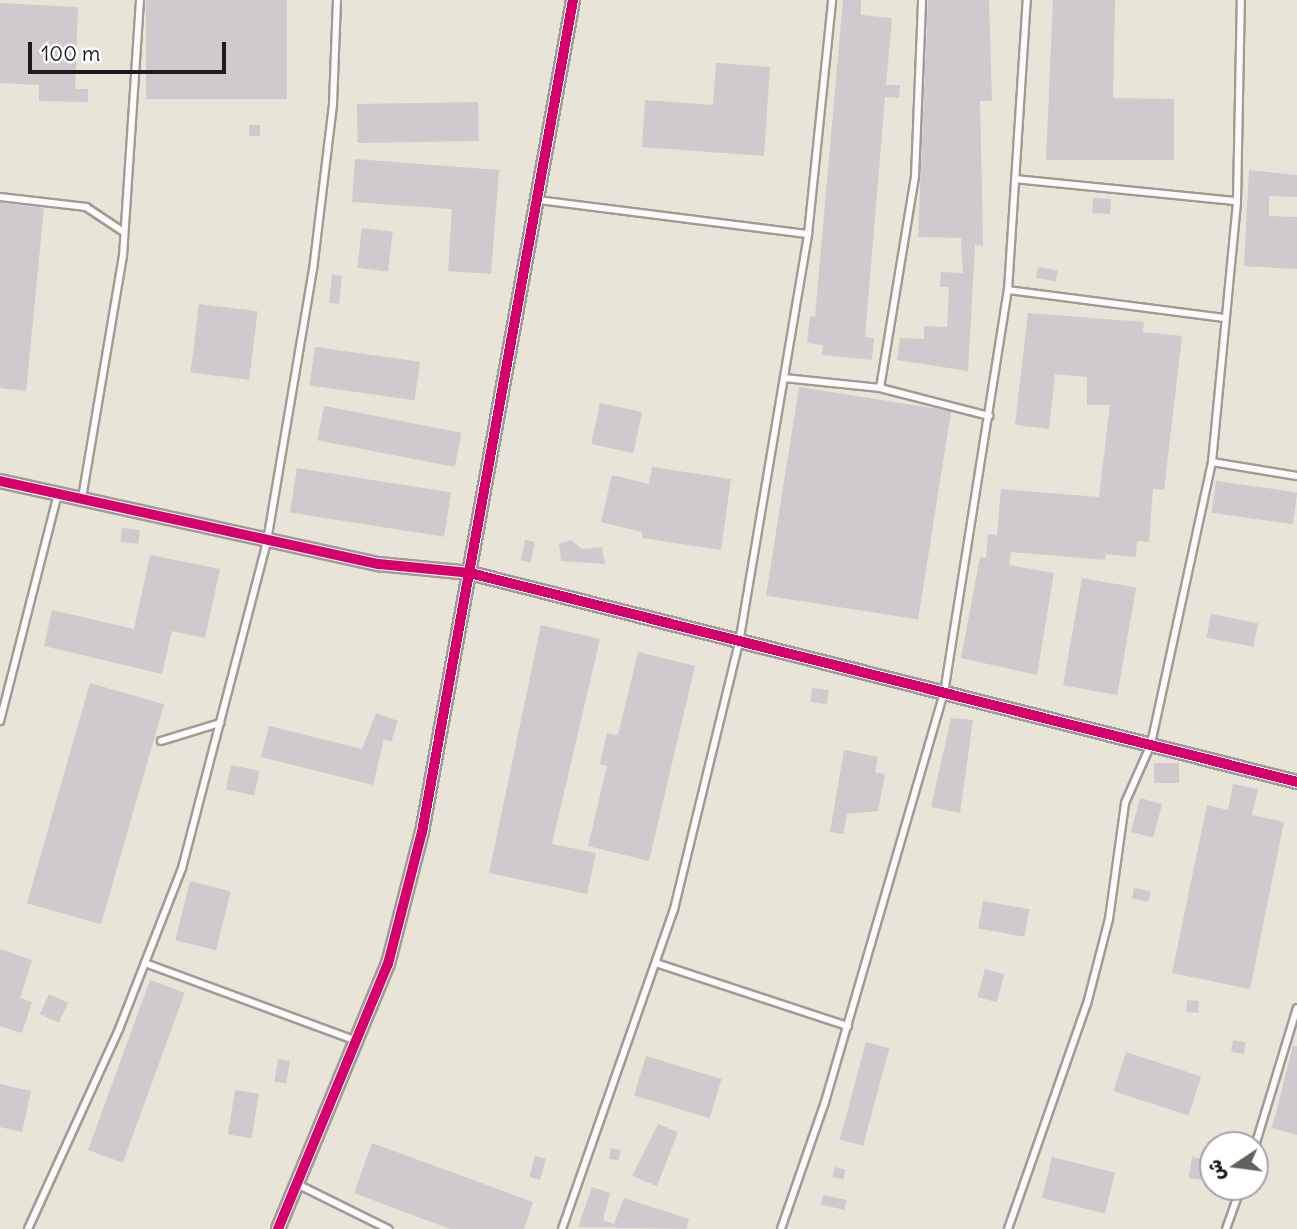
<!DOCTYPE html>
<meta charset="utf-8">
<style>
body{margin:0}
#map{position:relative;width:1297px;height:1229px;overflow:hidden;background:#e8e4d7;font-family:Delius,"Playpen Sans Arabic",sans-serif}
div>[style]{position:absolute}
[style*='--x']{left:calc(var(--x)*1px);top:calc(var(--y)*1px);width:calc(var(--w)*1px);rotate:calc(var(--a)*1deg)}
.building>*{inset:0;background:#d0c9cd;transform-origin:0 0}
.roads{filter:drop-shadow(2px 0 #9e9c95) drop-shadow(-2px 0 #9e9c95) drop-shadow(0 2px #9e9c95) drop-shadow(0 -2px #9e9c95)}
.lane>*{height:6px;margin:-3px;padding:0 3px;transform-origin:3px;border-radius:3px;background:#fcfbf9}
.street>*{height:12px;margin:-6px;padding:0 6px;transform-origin:6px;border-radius:6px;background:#fcfbf9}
.cycleway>*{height:10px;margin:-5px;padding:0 5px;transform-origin:5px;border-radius:5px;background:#d6006c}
span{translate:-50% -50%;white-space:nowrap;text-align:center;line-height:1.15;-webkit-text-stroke:5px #fff;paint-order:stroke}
.north{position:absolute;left:1199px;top:1131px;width:70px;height:70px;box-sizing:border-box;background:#fff;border:2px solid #a4a4a4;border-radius:50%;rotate:257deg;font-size:19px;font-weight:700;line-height:28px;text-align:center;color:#1c1c1c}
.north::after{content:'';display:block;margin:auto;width:24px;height:32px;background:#63625d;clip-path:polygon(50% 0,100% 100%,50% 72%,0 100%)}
.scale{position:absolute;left:28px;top:42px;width:198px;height:32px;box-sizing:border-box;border:4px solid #1c1c1c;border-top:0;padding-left:9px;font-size:21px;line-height:24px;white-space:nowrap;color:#1c1c1c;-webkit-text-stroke:5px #fff;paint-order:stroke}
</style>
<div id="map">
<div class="building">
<i style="left:146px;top:0;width:141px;height:99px"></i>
<i style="clip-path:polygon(843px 0,861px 0,861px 15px,892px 18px,886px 85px,900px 85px,899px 98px,885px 97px,865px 337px,874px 338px,872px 360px,822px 355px,823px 345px,807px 343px,810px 316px,815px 317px)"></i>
<i style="clip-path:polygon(928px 0,989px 0,992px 101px,980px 101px,983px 246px,975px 245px,968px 371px,897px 360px,900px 338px,924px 339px,924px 326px,947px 327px,949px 287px,940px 287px,941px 272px,963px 273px,961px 238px,918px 237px)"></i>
<i style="clip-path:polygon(1053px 0,1115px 0,1113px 98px,1174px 99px,1174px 160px,1046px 160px)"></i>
<i style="clip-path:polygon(0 3px,78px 7px,75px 89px,88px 89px,88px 102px,39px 101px,39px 85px,0 83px)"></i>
<i style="clip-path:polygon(716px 63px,770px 67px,764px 156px,642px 147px,645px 100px,713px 105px)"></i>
<i style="left:478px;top:102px;width:39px;height:121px;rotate:89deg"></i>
<i style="left:249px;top:125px;width:11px;height:11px"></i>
<i style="clip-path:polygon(355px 159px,499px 170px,491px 274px,448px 271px,452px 209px,352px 202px)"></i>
<i style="clip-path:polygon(1249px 170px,1297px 175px,1297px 197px,1269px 196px,1269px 216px,1297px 217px,1297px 269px,1244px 266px)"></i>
<i style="left:1093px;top:198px;width:18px;height:15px;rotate:3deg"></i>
<i style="clip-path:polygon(0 203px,44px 208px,26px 391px,0 388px)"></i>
<i style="left:362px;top:228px;width:31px;height:40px;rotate:7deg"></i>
<i style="left:1038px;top:267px;width:20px;height:11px;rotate:11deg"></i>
<i style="left:332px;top:275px;width:10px;height:28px;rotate:6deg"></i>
<i style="left:199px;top:304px;width:59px;height:69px;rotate:7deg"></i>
<i style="clip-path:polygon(1028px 313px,1144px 322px,1143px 332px,1182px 336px,1164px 490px,1153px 489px,1149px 542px,1137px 541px,1136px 557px,1106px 554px,1105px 560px,1011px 552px,1009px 565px,1054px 573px,1037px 675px,961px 658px,980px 557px,986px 558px,988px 534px,997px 535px,1001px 489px,1099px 497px,1110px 405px,1087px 405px,1087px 377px,1055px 374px,1049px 429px,1015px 425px)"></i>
<i style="left:315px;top:347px;width:106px;height:39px;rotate:8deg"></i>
<i style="left:799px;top:387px;width:154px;height:211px;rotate:9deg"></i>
<i style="left:600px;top:403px;width:43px;height:42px;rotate:12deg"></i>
<i style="left:324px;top:406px;width:140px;height:35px;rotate:11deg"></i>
<i style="clip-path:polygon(652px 467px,731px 479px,721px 550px,642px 538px,642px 532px,601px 522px,612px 475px,649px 484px)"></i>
<i style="left:297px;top:468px;width:156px;height:45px;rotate:9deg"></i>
<i style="left:1216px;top:481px;width:82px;height:32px;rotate:8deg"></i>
<i style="left:122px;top:528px;width:18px;height:14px;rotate:6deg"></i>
<i style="left:525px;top:540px;width:10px;height:21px;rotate:11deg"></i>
<i style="clip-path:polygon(571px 540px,582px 549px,602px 547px,605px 564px,561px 561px,559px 544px)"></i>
<i style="clip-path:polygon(150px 555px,220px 569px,205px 638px,172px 631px,162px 674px,44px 646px,52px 610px,134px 629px)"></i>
<i style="left:1082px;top:578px;width:55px;height:109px;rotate:10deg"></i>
<i style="left:1211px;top:614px;width:48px;height:24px;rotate:11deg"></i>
<i style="clip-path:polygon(541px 625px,600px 639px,552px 844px,596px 853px,587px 894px,489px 873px)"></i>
<i style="clip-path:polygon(638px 652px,695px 666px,649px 861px,588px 846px,607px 766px,600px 764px,607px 733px,618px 735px)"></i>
<i style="left:90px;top:683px;width:77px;height:229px;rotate:16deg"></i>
<i style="left:812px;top:688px;width:17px;height:14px;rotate:7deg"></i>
<i style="clip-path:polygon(376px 713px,398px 721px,391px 742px,384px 739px,373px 785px,261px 757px,269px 726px,362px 749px)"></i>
<i style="clip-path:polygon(951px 718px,973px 720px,960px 813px,931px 807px)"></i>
<i style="clip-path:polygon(844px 750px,878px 757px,875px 772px,885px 774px,878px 811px,847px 814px,843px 834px,830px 832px)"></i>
<i style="left:1179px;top:763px;width:20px;height:25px;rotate:90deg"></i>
<i style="left:231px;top:765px;width:29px;height:25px;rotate:12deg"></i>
<i style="clip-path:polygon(1233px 784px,1258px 789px,1252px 815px,1284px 822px,1250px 989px,1172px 973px,1207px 805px,1228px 810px)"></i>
<i style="left:1140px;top:798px;width:23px;height:35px;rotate:15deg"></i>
<i style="left:190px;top:881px;width:42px;height:61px;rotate:14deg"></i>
<i style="left:1134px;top:888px;width:17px;height:11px;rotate:10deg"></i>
<i style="left:983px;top:901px;width:47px;height:28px;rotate:10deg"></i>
<i style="clip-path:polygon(0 949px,32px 960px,20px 998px,32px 1002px,22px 1033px,0 1026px)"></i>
<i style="left:985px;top:969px;width:20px;height:29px;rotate:15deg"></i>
<i style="left:150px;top:980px;width:37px;height:181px;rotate:20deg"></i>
<i style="left:49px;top:994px;width:21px;height:22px;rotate:25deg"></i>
<i style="left:1187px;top:1000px;width:12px;height:12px;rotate:5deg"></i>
<i style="left:1233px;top:1040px;width:13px;height:12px;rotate:9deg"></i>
<i style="left:866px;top:1042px;width:24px;height:101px;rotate:15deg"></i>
<i style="clip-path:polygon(1293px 1046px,1297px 1046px,1297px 1135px,1272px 1128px)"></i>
<i style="left:1126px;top:1052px;width:79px;height:41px;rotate:18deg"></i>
<i style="left:646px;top:1056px;width:79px;height:41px;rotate:17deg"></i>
<i style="left:278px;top:1059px;width:12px;height:23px;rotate:9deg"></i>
<i style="clip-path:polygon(0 1084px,31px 1091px,22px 1132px,0 1127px)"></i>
<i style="left:235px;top:1090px;width:24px;height:45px;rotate:9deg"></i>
<i style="clip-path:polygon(658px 1124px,678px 1132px,657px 1186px,632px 1176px)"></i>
<i style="clip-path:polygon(372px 1143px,533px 1202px,524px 1229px,450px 1229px,354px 1193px)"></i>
<i style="left:611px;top:1148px;width:10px;height:11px;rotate:11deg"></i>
<i style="left:535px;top:1156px;width:11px;height:22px;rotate:15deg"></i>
<i style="left:1052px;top:1157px;width:65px;height:42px;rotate:14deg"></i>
<i style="left:1192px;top:1157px;width:19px;height:21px;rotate:9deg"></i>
<i style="left:835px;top:1167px;width:11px;height:10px;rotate:15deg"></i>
<i style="clip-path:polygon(592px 1187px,610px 1193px,603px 1220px,614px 1224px,624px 1198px,689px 1219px,686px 1229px,578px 1227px)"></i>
<i style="left:823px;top:1195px;width:24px;height:10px;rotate:12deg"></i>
</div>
<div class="roads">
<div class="lane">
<i style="--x:1015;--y:179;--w:223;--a:5.7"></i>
<i style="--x:0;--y:197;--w:87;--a:6.6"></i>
<i style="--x:86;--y:207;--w:43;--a:33.7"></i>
<i style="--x:538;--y:200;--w:272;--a:7.2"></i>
<i style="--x:1008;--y:290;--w:219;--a:7.4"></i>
<i style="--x:784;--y:378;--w:97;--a:5.9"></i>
<i style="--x:880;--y:388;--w:113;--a:14.4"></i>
<i style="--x:880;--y:388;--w:214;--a:-80.6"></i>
<i style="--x:915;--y:177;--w:177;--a:-87.7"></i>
<i style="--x:1212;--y:462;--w:86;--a:9.4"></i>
<i style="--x:82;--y:498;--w:245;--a:-80.4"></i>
<i style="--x:123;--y:256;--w:257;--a:-86.2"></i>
<i style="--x:0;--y:721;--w:235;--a:-75.7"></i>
<i style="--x:161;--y:741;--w:62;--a:-17"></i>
<i style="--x:145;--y:963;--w:226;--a:20.2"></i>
<i style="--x:656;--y:963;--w:202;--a:18.2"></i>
<i style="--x:1255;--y:1146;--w:144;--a:-73.1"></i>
<i style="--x:297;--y:1184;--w:102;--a:26.3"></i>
<i style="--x:28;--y:1229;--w:220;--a:-65.5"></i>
<i style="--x:119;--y:1029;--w:173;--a:-68.6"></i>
<i style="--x:182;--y:868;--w:338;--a:-75.4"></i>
<i style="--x:267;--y:541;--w:275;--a:-80.4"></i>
<i style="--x:313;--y:270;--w:167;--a:-83.1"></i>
<i style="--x:333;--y:104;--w:104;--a:-87.8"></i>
<i style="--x:562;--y:1229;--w:339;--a:-70.7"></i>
<i style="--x:674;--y:909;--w:274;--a:-76.3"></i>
<i style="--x:739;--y:643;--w:415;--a:-80.4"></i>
<i style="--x:808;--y:234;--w:235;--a:-84.1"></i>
<i style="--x:781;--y:1229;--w:134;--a:-70.9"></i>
<i style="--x:825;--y:1102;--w:426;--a:-73.8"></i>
<i style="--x:944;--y:693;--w:408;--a:-81"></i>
<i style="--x:1008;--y:290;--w:291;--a:-86.3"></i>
<i style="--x:1008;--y:1229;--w:238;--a:-70.7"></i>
<i style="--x:1087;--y:1004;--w:88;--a:-75.5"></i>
<i style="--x:1109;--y:919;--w:117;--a:-82.1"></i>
<i style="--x:1125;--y:803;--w:64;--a:-66.2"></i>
<i style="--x:1151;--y:744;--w:289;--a:-77.8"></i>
<i style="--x:1212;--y:462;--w:262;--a:-84.5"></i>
<i style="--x:1237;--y:201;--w:201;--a:-88.9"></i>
<i style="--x:1226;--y:1229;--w:45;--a:-70.3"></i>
</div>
<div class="street">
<i style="--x:0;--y:481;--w:388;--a:12.4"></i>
<i style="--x:379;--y:564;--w:91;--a:5.6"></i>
<i style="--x:470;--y:573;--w:853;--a:14.18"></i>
<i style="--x:278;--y:1229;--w:287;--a:-67.5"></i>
<i style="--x:388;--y:964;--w:136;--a:-75.6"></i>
<i style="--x:422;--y:832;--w:846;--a:-79.71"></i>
</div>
</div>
<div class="cycleway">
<i style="--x:0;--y:481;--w:388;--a:12.4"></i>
<i style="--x:379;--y:564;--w:91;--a:5.6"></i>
<i style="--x:470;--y:573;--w:853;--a:14.18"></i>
<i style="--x:278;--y:1229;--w:287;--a:-67.5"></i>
<i style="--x:388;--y:964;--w:136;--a:-75.6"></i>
<i style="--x:422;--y:832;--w:846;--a:-79.71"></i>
</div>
<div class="north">ش</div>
<div class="scale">100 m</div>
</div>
